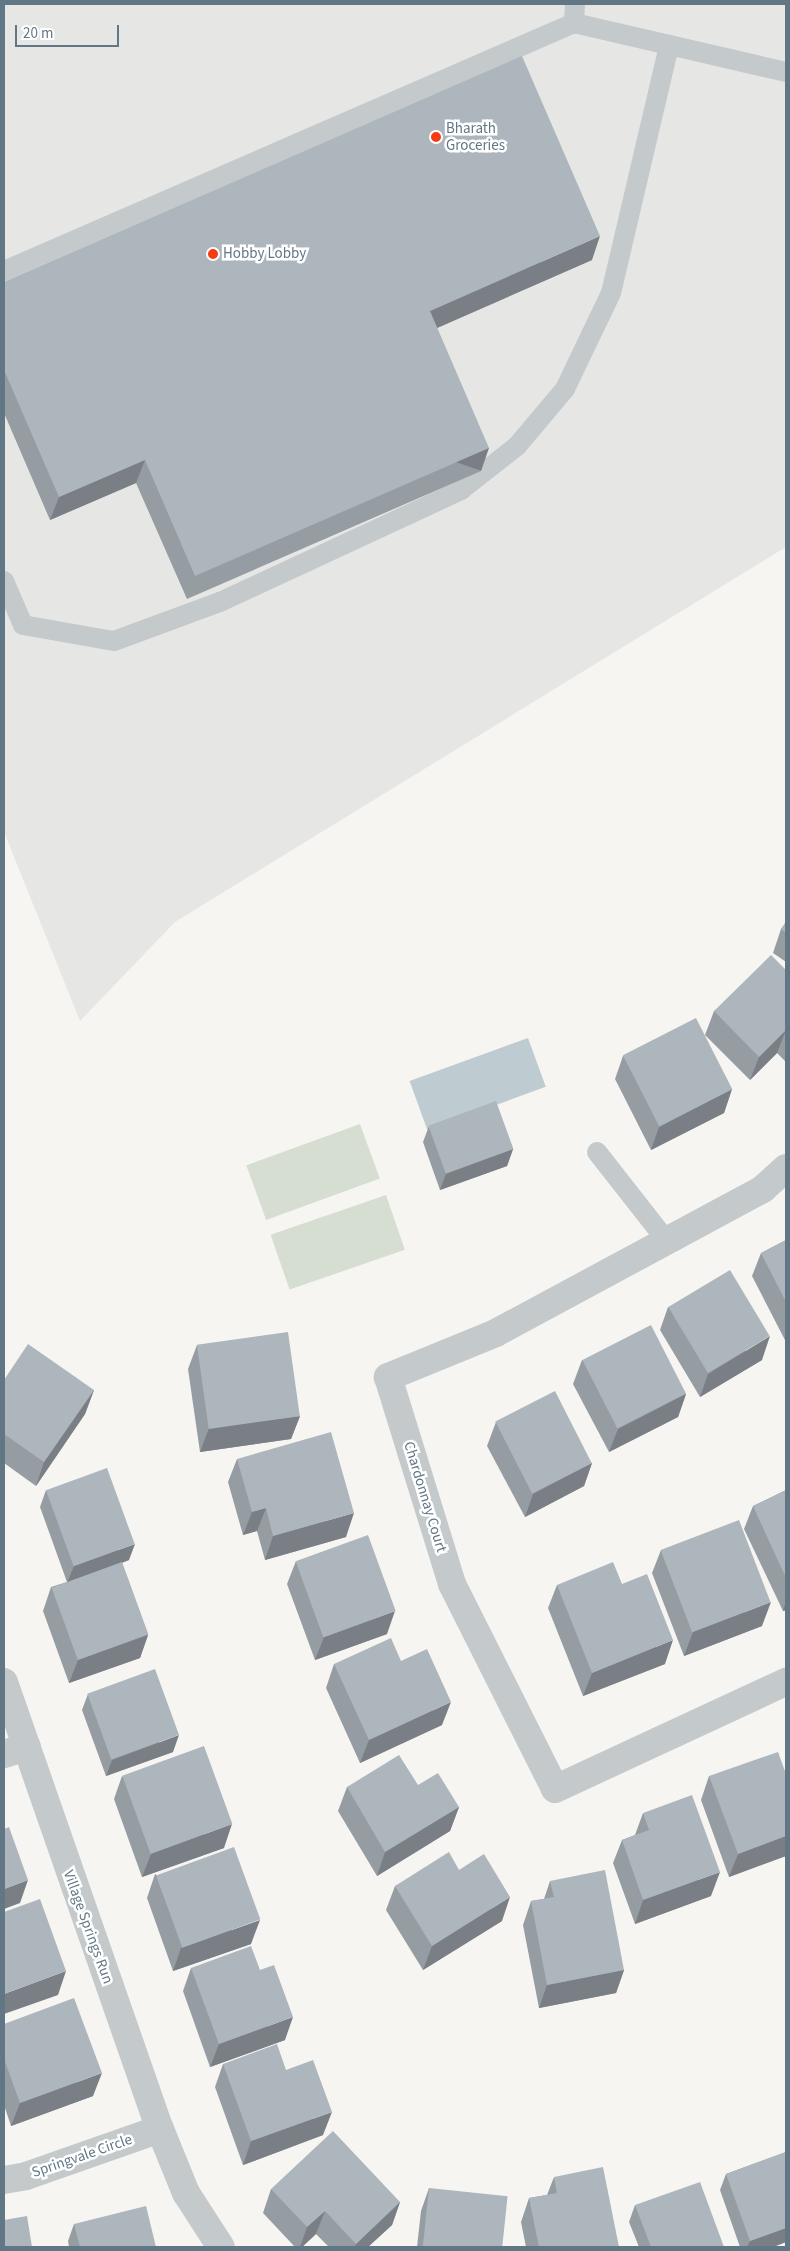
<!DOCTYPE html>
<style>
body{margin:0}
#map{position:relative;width:790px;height:2251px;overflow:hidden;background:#f6f5f1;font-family:"Source Sans 3",sans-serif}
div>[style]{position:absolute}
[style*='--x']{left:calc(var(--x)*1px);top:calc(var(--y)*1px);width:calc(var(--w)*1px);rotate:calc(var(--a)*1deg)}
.built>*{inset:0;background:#e6e7e5}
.green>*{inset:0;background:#d6ded2;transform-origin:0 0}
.water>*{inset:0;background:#becbd0;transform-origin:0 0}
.service>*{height:20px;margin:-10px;padding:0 10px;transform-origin:10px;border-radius:10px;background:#c4c9cc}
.minor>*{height:28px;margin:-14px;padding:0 14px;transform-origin:14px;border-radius:14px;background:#c4c9cc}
.wall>*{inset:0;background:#959da2}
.shaded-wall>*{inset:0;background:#797f84;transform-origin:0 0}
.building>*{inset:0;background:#adb6bc;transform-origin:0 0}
.dots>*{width:14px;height:14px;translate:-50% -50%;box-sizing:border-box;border:2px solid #fff;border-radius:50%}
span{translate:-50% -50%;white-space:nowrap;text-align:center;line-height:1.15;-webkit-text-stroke:5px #fff;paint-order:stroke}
.poi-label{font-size:15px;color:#617786}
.left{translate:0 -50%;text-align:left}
.street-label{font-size:15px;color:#617786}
.frame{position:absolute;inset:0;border:5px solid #617786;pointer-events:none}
.scale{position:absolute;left:15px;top:25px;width:104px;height:22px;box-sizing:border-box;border:2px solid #617786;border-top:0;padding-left:6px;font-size:15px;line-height:18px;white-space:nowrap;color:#617786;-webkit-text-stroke:4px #fff;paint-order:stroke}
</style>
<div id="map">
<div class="built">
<i style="clip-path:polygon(4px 4px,786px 4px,786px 547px,175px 922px,80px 1021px,4px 832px)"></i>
</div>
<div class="green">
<i style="left:360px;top:1124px;width:58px;height:121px;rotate:70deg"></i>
<i style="left:386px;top:1195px;width:58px;height:122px;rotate:71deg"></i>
</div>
<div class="water">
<i style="left:528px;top:1038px;width:52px;height:126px;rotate:70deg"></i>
</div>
<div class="service">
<i style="--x:574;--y:23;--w:218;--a:13"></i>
<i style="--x:4;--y:271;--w:622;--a:-23.51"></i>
<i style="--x:574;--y:23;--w:19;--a:-87"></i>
<i style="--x:4;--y:581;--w:48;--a:66.6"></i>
<i style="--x:23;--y:625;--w:92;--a:10"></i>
<i style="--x:114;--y:641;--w:113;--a:-20.2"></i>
<i style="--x:220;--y:602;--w:266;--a:-24.9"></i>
<i style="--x:461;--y:490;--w:71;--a:-38.2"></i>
<i style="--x:517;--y:446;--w:75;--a:-49.9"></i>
<i style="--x:565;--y:389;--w:106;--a:-64.4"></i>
<i style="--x:611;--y:293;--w:255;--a:-76.8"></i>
<i style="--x:597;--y:1152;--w:112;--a:51.9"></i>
</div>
<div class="minor">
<i style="--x:786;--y:1168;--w:31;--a:138"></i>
<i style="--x:763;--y:1189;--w:303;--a:151.7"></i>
<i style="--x:496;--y:1333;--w:117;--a:157.8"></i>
<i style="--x:388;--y:1377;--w:217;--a:72.8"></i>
<i style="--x:452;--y:1584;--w:229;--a:63.3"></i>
<i style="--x:555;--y:1789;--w:255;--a:-24.9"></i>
<i style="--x:4;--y:1682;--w:473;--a:70.8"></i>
<i style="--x:160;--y:2129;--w:69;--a:67.9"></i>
<i style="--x:186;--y:2193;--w:64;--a:57.1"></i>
<i style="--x:4;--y:1754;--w:24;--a:-17"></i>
<i style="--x:4;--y:2180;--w:22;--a:-10"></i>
<i style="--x:26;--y:2176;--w:142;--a:-19.3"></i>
</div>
<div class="wall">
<i style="clip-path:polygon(592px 260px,437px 328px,481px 471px,187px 599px,136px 483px,50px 520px,4px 413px,4px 282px)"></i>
<i style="clip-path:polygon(786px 922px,786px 962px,773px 953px,781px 929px)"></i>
<i style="clip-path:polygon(786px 970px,786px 1062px,777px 1053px,750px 1080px,705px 1035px,714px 1011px)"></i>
<i style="clip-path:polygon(623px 1056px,732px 1089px,724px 1113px,651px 1150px,615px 1079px)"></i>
<i style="clip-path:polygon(429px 1126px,513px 1149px,507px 1166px,440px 1190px,423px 1142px)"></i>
<i style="clip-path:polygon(786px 1240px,786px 1342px,752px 1276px,761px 1253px)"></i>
<i style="clip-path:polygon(668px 1307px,762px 1360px,700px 1397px,660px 1330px)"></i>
<i style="clip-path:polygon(197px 1345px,300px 1416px,291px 1439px,200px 1452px,188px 1369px)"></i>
<i style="clip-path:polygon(582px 1360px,686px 1394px,678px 1417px,609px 1452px,573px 1384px)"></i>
<i style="clip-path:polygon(4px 1380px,94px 1390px,85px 1414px,36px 1486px,4px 1463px)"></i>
<i style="clip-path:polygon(496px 1422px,592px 1463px,584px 1486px,525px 1517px,487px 1446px)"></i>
<i style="clip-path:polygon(237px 1459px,346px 1537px,265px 1560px,257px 1531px,243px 1535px,228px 1482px)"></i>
<i style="clip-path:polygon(46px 1490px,129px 1560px,122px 1563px,148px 1635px,140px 1658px,69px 1683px,43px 1611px,51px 1587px,67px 1582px,40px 1507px)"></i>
<i style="clip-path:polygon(786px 1490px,786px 1610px,783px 1611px,744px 1529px,753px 1506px)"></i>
<i style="clip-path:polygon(661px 1550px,762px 1626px,684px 1656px,652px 1573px)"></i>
<i style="clip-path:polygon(296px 1561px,387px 1634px,315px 1660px,287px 1584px)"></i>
<i style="clip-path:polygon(622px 1584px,665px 1664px,583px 1696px,548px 1608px,557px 1585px)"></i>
<i style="clip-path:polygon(401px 1661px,442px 1725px,360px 1763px,326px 1688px,334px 1664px)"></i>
<i style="clip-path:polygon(88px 1694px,173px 1752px,106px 1776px,82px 1710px)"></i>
<i style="clip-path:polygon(786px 1774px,786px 1856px,729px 1877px,701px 1800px,709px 1776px)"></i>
<i style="clip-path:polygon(122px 1776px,224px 1848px,142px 1877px,114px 1799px)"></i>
<i style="clip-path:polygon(418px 1785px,459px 1807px,450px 1831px,377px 1876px,338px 1811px,347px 1787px)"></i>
<i style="clip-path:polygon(643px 1813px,711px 1896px,635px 1924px,613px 1863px,622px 1840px,635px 1835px)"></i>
<i style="clip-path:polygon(459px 1870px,502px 1921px,423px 1970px,386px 1910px,395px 1886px)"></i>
<i style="clip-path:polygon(155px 1874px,251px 1944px,173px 1971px,147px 1898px)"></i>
<i style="clip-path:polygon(550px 1881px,624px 1970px,616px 1993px,539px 2008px,523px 1925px,531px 1901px,544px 1899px)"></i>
<i style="clip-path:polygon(191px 1968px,285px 2040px,210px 2067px,183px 1991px)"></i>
<i style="clip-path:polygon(4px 2024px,93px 2096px,11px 2126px,4px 2105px)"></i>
<i style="clip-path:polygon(223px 2064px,286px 2070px,323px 2135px,243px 2165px,215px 2087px)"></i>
<i style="clip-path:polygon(786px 2152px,786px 2242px,773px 2247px,740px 2247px,720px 2190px,726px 2174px)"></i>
<i style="clip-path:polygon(554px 2177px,619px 2247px,526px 2247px,521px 2222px,529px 2198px,547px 2195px)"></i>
<i style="clip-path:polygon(429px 2188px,503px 2247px,417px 2247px,421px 2211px)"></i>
<i style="clip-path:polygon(271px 2189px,400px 2202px,392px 2225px,368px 2247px,329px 2247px,316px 2234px,302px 2247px,295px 2247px,263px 2213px)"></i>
<i style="clip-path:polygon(635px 2205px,724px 2247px,639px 2247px,629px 2222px)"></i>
<i style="clip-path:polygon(74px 2224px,156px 2247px,69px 2247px,68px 2241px)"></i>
</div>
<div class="shaded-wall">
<i style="clip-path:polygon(600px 236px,592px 260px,421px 335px,430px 311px)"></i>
<i style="left:489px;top:448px;width:24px;height:321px;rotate:109deg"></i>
<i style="clip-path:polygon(145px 460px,136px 483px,50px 520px,59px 497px)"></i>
<i style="clip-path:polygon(786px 1030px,777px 1053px,750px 1080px,759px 1057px)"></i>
<i style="clip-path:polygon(732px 1089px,724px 1113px,651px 1150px,659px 1127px)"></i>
<i style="clip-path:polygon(513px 1149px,507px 1166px,440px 1190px,446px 1174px)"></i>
<i style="clip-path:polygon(770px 1336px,762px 1360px,700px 1397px,708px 1374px)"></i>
<i style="clip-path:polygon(94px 1390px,85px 1414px,36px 1486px,44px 1462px)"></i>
<i style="clip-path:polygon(686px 1394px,678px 1417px,609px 1452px,618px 1429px)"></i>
<i style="clip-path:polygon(300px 1416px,291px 1439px,200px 1452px,209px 1428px)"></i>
<i style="clip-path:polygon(592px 1463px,584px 1486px,525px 1517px,533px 1494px)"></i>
<i style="clip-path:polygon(266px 1508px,257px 1531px,243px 1535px,252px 1512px)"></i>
<i style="clip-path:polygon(354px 1513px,346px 1537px,265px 1560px,273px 1536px)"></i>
<i style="clip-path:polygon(135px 1544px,129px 1560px,67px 1583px,74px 1566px)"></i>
<i style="clip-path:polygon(786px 1601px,786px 1610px,783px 1611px)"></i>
<i style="clip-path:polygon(771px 1602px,762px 1626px,684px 1656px,693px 1632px)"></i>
<i style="clip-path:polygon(395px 1611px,387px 1634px,315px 1660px,324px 1637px)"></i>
<i style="clip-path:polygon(148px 1635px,140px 1658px,69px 1683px,78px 1660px)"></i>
<i style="clip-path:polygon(673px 1640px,665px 1664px,583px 1696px,592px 1673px)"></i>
<i style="clip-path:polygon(451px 1702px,442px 1725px,360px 1763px,369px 1740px)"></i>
<i style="clip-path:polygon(179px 1735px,173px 1752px,106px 1776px,112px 1760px)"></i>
<i style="clip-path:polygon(459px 1807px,450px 1831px,377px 1876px,385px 1852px)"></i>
<i style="clip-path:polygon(232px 1824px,224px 1848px,142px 1877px,151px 1854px)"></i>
<i style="clip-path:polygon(786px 1836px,786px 1856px,729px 1877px,738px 1854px)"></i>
<i style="clip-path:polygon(720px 1872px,711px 1896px,635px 1924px,643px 1900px)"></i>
<i style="clip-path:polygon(28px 1880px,20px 1903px,4px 1909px,4px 1889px)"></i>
<i style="clip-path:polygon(510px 1897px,502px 1921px,423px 1970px,432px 1946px)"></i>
<i style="clip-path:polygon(260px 1920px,251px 1944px,173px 1971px,181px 1948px)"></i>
<i style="clip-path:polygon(624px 1970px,616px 1993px,539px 2008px,547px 1985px)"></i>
<i style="clip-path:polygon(66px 1971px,58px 1995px,4px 2014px,4px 1994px)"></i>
<i style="clip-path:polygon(293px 2017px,285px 2040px,210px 2067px,219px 2044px)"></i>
<i style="clip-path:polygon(102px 2073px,93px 2096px,11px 2126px,20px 2103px)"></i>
<i style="clip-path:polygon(332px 2112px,323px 2135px,243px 2165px,251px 2141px)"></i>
<i style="clip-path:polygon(400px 2202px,392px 2225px,368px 2247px,354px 2247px,356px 2244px)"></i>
<i style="clip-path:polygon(325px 2211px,316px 2234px,302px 2247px,300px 2247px,307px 2227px)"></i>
<i style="clip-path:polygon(786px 2228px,786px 2242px,773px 2247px,747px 2247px,750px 2241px)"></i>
</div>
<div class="building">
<i style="clip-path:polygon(522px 56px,600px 236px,430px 311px,489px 448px,195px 576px,145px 460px,59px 497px,4px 370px,4px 282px)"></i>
<i style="clip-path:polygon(786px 922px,786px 933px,781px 929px)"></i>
<i style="clip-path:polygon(771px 955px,786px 970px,786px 1030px,759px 1057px,714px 1011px)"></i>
<i style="left:696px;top:1018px;width:80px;height:82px;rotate:63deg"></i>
<i style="left:496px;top:1101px;width:51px;height:72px;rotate:70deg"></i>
<i style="clip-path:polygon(786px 1240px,786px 1302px,761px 1253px)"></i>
<i style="left:730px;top:1270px;width:77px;height:72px;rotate:59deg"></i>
<i style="left:651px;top:1325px;width:77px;height:77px;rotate:63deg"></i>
<i style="left:288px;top:1332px;width:85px;height:92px;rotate:82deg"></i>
<i style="clip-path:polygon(28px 1344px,94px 1390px,44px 1462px,4px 1434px,4px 1380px)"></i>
<i style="left:555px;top:1391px;width:81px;height:67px;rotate:63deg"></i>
<i style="clip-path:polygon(331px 1432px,354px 1513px,273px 1536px,266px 1508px,252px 1512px,237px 1459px)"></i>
<i style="left:107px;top:1468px;width:81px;height:65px;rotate:70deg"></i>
<i style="clip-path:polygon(786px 1490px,786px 1578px,753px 1506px)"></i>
<i style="left:739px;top:1520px;width:88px;height:84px;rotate:69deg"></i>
<i style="left:368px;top:1535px;width:81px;height:77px;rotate:70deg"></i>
<i style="left:122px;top:1562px;width:77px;height:75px;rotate:70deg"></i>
<i style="clip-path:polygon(613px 1562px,622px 1584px,647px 1574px,673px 1640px,592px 1673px,557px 1585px)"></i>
<i style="clip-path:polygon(391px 1638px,401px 1661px,427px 1649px,451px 1702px,369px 1740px,334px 1664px)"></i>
<i style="left:155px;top:1669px;width:70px;height:72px;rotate:70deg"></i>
<i style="left:204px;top:1746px;width:83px;height:87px;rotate:70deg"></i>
<i style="clip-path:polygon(778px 1752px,786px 1774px,786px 1836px,738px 1854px,709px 1776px)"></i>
<i style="clip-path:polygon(399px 1755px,418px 1785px,438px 1773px,459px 1807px,385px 1852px,347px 1787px)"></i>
<i style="clip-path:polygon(692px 1795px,720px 1872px,643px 1900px,622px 1840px,649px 1830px,643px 1813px)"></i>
<i style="clip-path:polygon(9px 1827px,28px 1880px,4px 1889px,4px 1829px)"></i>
<i style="left:234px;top:1847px;width:77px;height:83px;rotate:70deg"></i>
<i style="clip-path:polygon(449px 1852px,459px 1870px,484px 1854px,510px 1897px,432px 1946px,395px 1886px)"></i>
<i style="clip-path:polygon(605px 1870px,624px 1970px,547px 1985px,531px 1901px,554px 1897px,550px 1881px)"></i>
<i style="clip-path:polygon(40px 1899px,66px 1971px,4px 1994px,4px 1912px)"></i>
<i style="clip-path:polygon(251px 1946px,260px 1970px,274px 1965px,293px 2017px,219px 2044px,191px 1968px)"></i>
<i style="clip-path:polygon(74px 1998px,102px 2073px,20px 2103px,4px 2059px,4px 2024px)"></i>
<i style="clip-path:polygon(277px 2044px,286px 2070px,313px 2060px,332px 2112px,251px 2141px,223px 2064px)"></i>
<i style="clip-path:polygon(333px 2131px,400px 2202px,356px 2244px,325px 2211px,307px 2227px,271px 2189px)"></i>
<i style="clip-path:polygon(786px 2152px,786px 2228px,750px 2241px,726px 2174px)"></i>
<i style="clip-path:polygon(603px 2167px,619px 2247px,539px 2247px,529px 2198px,557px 2193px,554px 2177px)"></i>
<i style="clip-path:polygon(700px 2182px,724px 2247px,651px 2247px,635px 2205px)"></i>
<i style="left:429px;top:2188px;width:79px;height:59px;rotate:6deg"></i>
<i style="clip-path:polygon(146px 2206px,156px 2247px,80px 2247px,74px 2224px)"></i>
<i style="clip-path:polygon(27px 2216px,32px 2247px,4px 2247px,4px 2220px)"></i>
</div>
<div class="dots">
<i style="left:436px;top:137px;background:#f53b11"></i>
<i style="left:213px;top:254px;background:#f53b11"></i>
</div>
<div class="poi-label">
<span class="left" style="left:446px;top:137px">Bharath<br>Groceries</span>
<span class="left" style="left:223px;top:254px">Hobby Lobby</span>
</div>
<div class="street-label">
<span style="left:425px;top:1497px;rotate:73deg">Chardonnay Court</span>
<span style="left:88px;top:1927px;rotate:70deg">Village Springs Run</span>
<span style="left:82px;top:2156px;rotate:-19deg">Springvale Circle</span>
</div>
<div class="frame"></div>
<div class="scale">20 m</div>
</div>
